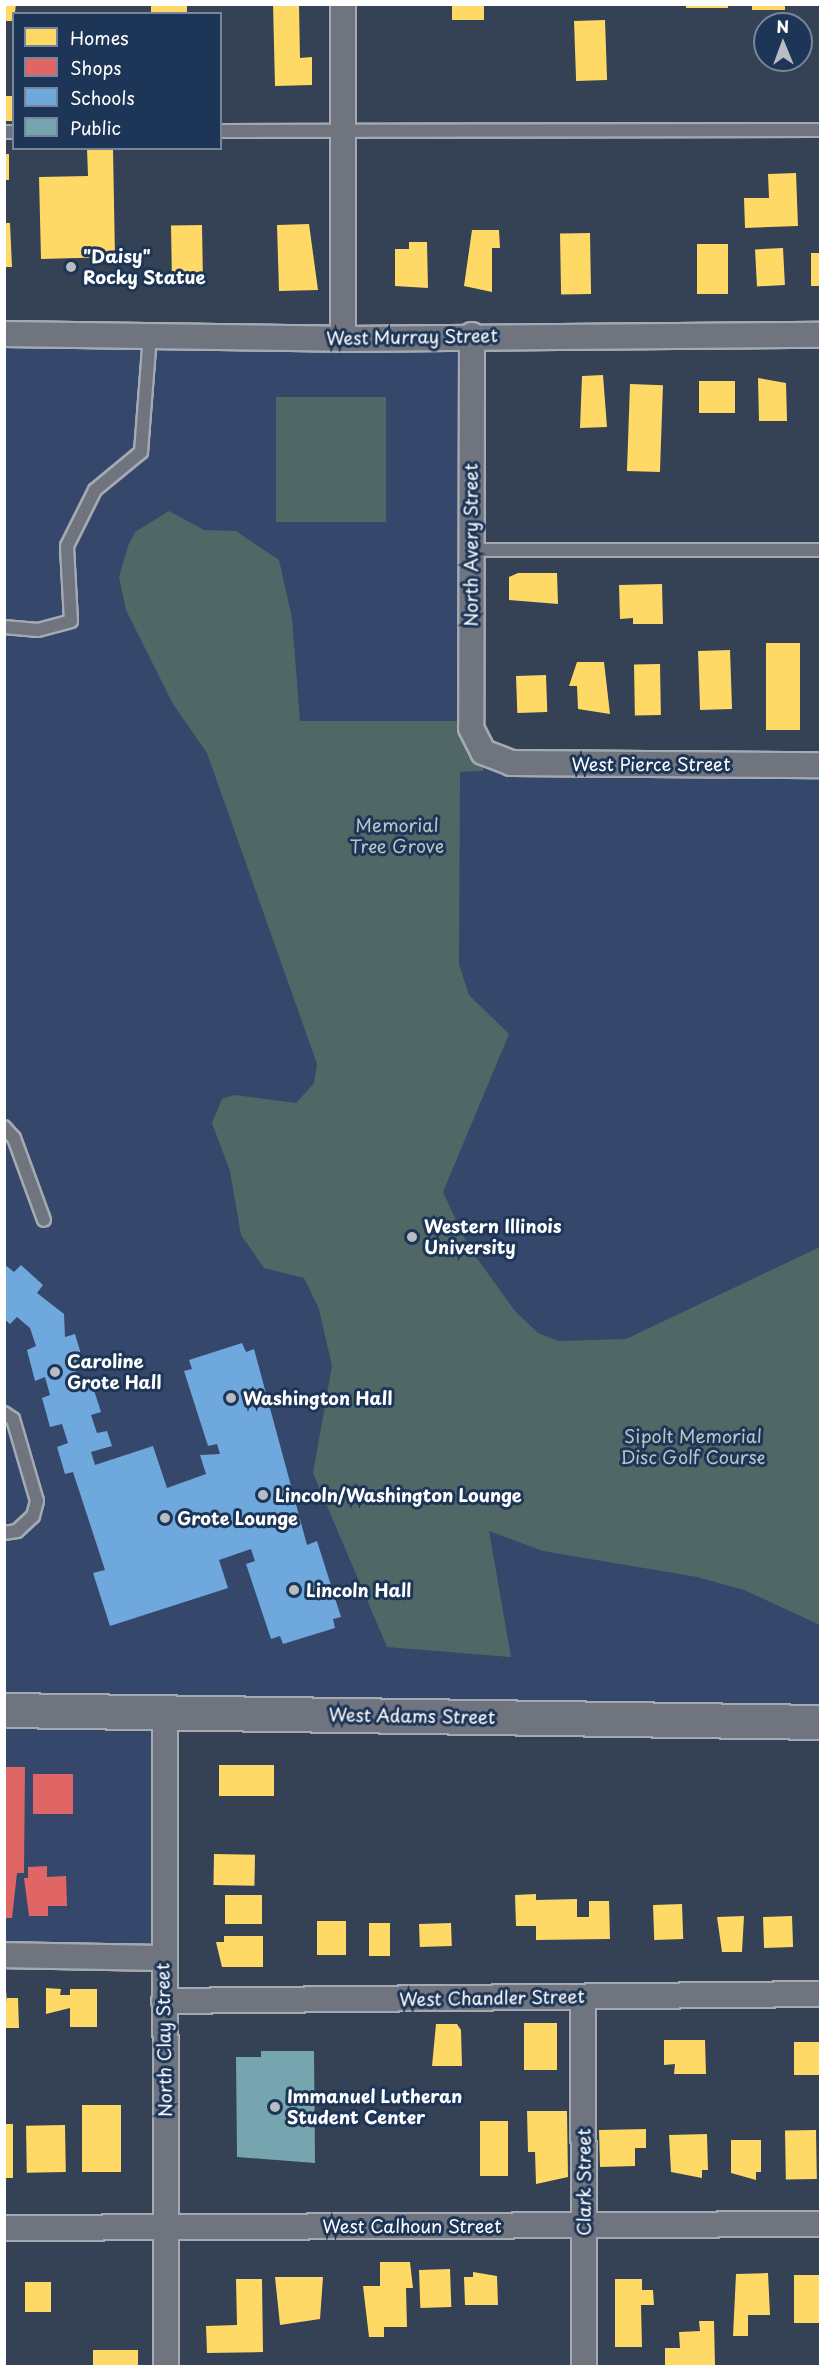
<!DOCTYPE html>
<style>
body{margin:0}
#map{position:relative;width:825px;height:2371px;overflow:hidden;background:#354154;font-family:"Playpen Sans",sans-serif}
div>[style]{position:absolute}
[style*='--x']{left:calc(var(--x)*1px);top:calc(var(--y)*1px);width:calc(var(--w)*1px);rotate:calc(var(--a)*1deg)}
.built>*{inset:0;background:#35476a}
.green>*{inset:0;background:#516766;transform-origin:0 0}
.homes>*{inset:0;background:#ffd966;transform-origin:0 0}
.shops>*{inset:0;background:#e06666;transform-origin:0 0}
.schools>*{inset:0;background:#6fa8dc}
.public>*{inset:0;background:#76a5af}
.roads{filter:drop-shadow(2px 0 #a4aab2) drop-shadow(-2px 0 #a4aab2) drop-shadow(0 2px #a4aab2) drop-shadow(0 -2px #a4aab2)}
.lane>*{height:12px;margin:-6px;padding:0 6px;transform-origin:6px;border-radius:6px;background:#6f747e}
.street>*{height:24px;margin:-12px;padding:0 12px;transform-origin:12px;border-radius:12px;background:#6f747e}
.secondary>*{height:33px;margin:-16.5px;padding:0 16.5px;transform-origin:16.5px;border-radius:16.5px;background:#6f747e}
.dots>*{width:16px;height:16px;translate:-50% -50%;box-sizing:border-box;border:3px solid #1d3557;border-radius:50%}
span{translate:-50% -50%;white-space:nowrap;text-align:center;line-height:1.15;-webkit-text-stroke:6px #1d3557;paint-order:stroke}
.poi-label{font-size:18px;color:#fff;font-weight:700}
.left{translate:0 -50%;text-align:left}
.street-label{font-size:18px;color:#fff}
.park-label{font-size:18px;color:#bbc5c3}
.frame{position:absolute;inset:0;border:6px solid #fff;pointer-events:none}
.legend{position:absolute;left:12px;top:12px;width:210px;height:138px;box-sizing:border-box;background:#1d3557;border:2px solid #77869a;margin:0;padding:8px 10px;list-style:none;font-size:18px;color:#fff}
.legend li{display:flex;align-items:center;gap:12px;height:30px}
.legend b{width:30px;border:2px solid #77869a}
.north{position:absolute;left:753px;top:12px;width:60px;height:60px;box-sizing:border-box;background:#1d3557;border:2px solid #77869a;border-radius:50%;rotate:359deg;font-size:16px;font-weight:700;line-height:24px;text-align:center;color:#fff}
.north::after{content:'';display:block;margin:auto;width:21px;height:27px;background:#b8bcc3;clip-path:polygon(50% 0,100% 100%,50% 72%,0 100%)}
</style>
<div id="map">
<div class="built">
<i style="clip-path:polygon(5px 334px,472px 335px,483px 752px,820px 765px,820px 1722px,165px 1713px,163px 1958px,5px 1955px)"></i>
</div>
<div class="green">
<i style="left:276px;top:397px;width:110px;height:125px"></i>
<i style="clip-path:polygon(169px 511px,204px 530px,236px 531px,279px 560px,292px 618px,300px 721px,471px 721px,483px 752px,483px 771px,460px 772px,459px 964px,469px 995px,509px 1034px,443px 1192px,468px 1246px,515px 1311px,538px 1333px,558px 1341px,626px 1339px,820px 1247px,820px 1625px,744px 1590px,697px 1577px,543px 1551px,489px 1531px,511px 1657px,387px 1647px,313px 1473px,332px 1366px,319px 1309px,304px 1278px,264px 1268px,241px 1235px,230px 1171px,212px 1123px,222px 1099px,234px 1095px,296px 1103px,314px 1083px,317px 1064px,207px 753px,173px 704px,126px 610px,119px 577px,128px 546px,135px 532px)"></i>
</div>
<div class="homes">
<i style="clip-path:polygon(4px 4px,16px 4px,14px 21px,4px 21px)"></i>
<i style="left:151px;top:4px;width:36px;height:10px"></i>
<i style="clip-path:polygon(273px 4px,299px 4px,300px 58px,312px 57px,312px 85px,275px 86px)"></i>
<i style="left:452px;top:4px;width:32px;height:16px"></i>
<i style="left:686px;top:4px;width:42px;height:4px"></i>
<i style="left:752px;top:4px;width:33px;height:6px"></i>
<i style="left:605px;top:20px;width:60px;height:31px;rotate:88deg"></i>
<i style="left:4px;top:96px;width:10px;height:25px"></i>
<i style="clip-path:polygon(87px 148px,113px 148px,115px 257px,41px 259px,39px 177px,88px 176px)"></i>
<i style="left:4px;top:154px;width:5px;height:26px"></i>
<i style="clip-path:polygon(796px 173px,798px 226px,745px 228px,744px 198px,769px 198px,768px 174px)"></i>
<i style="clip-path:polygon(4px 223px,10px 223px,12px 267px,4px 267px)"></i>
<i style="clip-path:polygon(309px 224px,318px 290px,279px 291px,277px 225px)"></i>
<i style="left:202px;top:225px;width:55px;height:31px;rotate:89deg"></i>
<i style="clip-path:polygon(472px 230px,499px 230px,500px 248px,492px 248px,492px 292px,464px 286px)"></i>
<i style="left:590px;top:233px;width:61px;height:30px;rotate:89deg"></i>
<i style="clip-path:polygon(409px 242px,427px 242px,428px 288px,395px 286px,395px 249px,409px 249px)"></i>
<i style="left:697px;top:244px;width:31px;height:50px"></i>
<i style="left:783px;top:248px;width:37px;height:28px;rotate:87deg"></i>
<i style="left:820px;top:253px;width:33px;height:9px;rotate:90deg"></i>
<i style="clip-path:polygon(603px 375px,607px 427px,580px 428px,582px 376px)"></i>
<i style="clip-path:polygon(758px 378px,786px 383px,787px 421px,759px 421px)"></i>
<i style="left:699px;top:381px;width:36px;height:32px"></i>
<i style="left:630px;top:384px;width:33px;height:87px;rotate:2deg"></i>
<i style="clip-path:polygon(518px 573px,557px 573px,558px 604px,509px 600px,509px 577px)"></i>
<i style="clip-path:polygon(662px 584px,663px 624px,633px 624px,633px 618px,620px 619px,619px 585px)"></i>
<i style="left:766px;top:643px;width:34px;height:87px"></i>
<i style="left:730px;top:650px;width:59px;height:32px;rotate:88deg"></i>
<i style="clip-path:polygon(577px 662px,604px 662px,610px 714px,578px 709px,577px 686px,569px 686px)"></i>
<i style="left:660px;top:664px;width:51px;height:26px;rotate:89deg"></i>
<i style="left:546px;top:675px;width:37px;height:30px;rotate:88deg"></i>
<i style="left:219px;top:1765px;width:55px;height:31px"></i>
<i style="left:214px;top:1854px;width:41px;height:31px;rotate:1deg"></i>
<i style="clip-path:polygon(536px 1894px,536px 1900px,577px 1899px,577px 1917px,589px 1917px,589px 1901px,609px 1901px,610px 1939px,536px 1940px,536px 1926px,516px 1926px,515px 1895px)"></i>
<i style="left:262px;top:1895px;width:29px;height:37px;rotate:90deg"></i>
<i style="left:682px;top:1904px;width:35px;height:29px;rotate:88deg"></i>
<i style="clip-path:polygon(744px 1916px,742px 1952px,722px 1952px,717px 1917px)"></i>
<i style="left:792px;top:1916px;width:31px;height:29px;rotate:88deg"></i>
<i style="left:317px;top:1921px;width:29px;height:34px"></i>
<i style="left:390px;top:1923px;width:33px;height:21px;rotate:90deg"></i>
<i style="left:451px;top:1923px;width:23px;height:32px;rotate:88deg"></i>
<i style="clip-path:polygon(224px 1936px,263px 1936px,263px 1967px,222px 1967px,216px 1942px,224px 1942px)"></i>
<i style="clip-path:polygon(46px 1988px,61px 1989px,60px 1995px,70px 1995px,70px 1989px,97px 1989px,97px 2027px,70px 2027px,70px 2008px,46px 2014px)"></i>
<i style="clip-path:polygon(7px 1990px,7px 1998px,18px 1998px,19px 2028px,4px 2028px)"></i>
<i style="left:524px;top:2023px;width:33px;height:47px"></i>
<i style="clip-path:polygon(436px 2024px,457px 2024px,461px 2030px,462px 2066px,432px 2066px)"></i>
<i style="clip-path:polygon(664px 2040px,705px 2040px,706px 2074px,674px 2074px,675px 2064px,664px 2065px)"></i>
<i style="left:794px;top:2042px;width:26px;height:33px"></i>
<i style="left:82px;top:2105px;width:39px;height:67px"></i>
<i style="clip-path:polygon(527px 2111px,567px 2111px,568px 2177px,536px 2184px,535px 2152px,528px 2152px)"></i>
<i style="left:480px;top:2121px;width:28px;height:55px"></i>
<i style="left:4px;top:2124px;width:9px;height:54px"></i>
<i style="left:65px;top:2125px;width:47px;height:39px;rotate:89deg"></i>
<i style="clip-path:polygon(646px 2129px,646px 2148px,635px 2148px,635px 2166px,600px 2167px,599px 2130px)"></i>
<i style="left:816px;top:2130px;width:49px;height:31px;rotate:89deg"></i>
<i style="clip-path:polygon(707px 2134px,708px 2170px,702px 2170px,702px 2178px,671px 2172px,669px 2135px)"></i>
<i style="clip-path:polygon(731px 2140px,761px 2140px,761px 2172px,756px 2172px,756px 2180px,731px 2173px)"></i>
<i style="clip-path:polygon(380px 2262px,410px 2262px,413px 2288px,406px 2288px,407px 2327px,384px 2327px,384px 2337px,369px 2337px,363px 2286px,380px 2286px)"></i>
<i style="left:450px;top:2269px;width:38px;height:31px;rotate:88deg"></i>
<i style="clip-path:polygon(473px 2272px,497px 2276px,498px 2305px,465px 2305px,464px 2277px,473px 2277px)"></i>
<i style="clip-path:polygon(768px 2273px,770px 2315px,748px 2315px,748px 2336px,733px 2336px,736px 2274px)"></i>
<i style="left:820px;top:2275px;width:48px;height:26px;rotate:90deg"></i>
<i style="clip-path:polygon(275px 2277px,323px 2277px,320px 2319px,280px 2325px)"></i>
<i style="clip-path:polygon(236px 2279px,262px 2279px,263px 2352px,207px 2353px,206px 2326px,237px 2325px)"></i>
<i style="clip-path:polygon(615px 2279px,642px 2279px,642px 2290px,653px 2290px,654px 2305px,641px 2305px,642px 2347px,615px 2347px)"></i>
<i style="left:25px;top:2282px;width:26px;height:30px"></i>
<i style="clip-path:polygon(699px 2321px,714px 2321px,715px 2365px,665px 2365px,665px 2348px,680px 2348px,679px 2332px,700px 2331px)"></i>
<i style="left:93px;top:2350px;width:45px;height:16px"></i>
</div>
<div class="shops">
<i style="clip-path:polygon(4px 1767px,25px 1767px,24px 1873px,17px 1873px,12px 1918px,4px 1918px)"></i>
<i style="left:33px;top:1774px;width:40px;height:40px"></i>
<i style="clip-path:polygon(47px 1866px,47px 1877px,66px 1876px,67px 1906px,48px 1906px,48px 1916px,29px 1916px,24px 1878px,28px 1878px,28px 1867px)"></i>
</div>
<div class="schools">
<i style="clip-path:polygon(4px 1264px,14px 1272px,21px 1265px,43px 1285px,37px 1293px,64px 1314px,65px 1337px,75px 1334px,84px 1364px,75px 1368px,81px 1385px,91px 1381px,101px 1412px,91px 1415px,97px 1433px,107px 1431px,112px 1446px,91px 1452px,95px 1465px,153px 1446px,167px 1488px,206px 1474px,200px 1455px,220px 1454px,217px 1444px,208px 1446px,184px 1371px,192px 1369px,189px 1360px,242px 1343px,246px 1352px,254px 1349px,307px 1545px,317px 1541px,341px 1617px,333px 1619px,335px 1628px,283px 1644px,280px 1636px,271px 1639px,246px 1564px,255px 1561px,251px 1549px,219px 1560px,228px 1588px,110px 1626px,93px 1573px,105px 1570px,73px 1472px,65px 1474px,57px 1447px,68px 1443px,62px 1424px,50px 1427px,42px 1398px,50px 1395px,45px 1377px,35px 1381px,27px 1350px,36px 1346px,30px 1328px,17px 1317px,10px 1324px,4px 1319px)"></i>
</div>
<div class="public">
<i style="clip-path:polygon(261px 2051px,314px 2051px,315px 2163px,237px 2157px,236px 2057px,261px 2057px)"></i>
</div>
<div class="roads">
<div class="lane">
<i style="--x:220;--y:131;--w:600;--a:-0.1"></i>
<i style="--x:4;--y:132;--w:10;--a:0"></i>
<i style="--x:471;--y:550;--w:349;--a:0"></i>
<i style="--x:4;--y:627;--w:34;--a:5"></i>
<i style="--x:38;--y:630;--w:34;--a:-15"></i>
<i style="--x:71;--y:621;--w:75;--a:-93.1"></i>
<i style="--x:67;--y:546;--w:63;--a:-63.4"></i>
<i style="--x:95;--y:490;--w:60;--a:-39.6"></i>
<i style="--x:141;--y:452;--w:116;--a:-85.6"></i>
<i style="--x:4;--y:1127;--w:15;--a:48"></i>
<i style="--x:14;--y:1138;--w:87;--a:69.9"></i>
<i style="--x:4;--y:1413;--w:11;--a:34"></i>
<i style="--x:13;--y:1419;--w:85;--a:73.7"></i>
<i style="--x:37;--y:1501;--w:16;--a:105"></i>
<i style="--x:33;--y:1516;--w:22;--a:137"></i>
<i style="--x:17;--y:1531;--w:13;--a:171"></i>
</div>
<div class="street">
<i style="--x:4;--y:334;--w:339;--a:0.8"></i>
<i style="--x:343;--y:339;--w:477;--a:-0.5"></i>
<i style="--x:472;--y:335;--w:393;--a:90.1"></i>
<i style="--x:471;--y:728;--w:27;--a:63"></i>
<i style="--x:483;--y:752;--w:30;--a:21"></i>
<i style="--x:511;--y:763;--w:309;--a:0.4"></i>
<i style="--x:343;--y:339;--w:335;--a:-90"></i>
<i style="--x:165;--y:1713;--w:653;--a:89.91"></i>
<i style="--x:4;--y:1955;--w:159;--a:1.1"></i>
<i style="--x:583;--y:1997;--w:369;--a:89.8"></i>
<i style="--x:164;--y:2001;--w:656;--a:-0.61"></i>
<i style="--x:4;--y:2228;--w:816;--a:-0.28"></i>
</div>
<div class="secondary">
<i style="--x:4;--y:1710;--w:816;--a:0.84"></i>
</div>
</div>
<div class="dots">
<i style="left:71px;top:267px;background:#b8bcc3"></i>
<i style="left:412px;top:1237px;background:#b8bcc3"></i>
<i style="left:55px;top:1372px;background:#b8bcc3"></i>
<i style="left:231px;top:1398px;background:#b8bcc3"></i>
<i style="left:263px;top:1495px;background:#b8bcc3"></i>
<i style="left:165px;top:1518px;background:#b8bcc3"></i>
<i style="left:294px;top:1590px;background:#b8bcc3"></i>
<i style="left:275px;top:2107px;background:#b8bcc3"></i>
</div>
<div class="poi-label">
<span class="left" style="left:83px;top:267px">"Daisy"<br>Rocky Statue</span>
<span class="left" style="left:424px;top:1237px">Western Illinois<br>University</span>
<span class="left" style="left:67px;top:1372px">Caroline<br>Grote Hall</span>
<span class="left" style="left:243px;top:1398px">Washington Hall</span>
<span class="left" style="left:275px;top:1495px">Lincoln/Washington Lounge</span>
<span class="left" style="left:177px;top:1518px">Grote Lounge</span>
<span class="left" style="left:306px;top:1590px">Lincoln Hall</span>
<span class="left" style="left:287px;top:2107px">Immanuel Lutheran<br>Student Center</span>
</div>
<div class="street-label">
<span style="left:412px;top:337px;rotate:-1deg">West Murray Street</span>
<span style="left:471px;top:545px;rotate:-90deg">North Avery Street</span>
<span style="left:651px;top:764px">West Pierce Street</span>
<span style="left:412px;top:1716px;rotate:1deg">West Adams Street</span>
<span style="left:492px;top:1998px;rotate:-1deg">West Chandler Street</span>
<span style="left:164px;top:2040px;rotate:-91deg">North Clay Street</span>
<span style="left:584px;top:2182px;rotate:-90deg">Clark Street</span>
<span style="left:412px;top:2226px">West Calhoun Street</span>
</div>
<div class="park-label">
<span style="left:397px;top:836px">Memorial<br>Tree Grove</span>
<span style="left:693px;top:1447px">Sipolt Memorial<br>Disc Golf Course</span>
</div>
<div class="frame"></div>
<ul class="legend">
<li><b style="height:16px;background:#ffd966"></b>Homes</li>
<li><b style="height:16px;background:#e06666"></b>Shops</li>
<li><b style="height:16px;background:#6fa8dc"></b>Schools</li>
<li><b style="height:16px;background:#76a5af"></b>Public</li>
</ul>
<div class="north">N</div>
</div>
